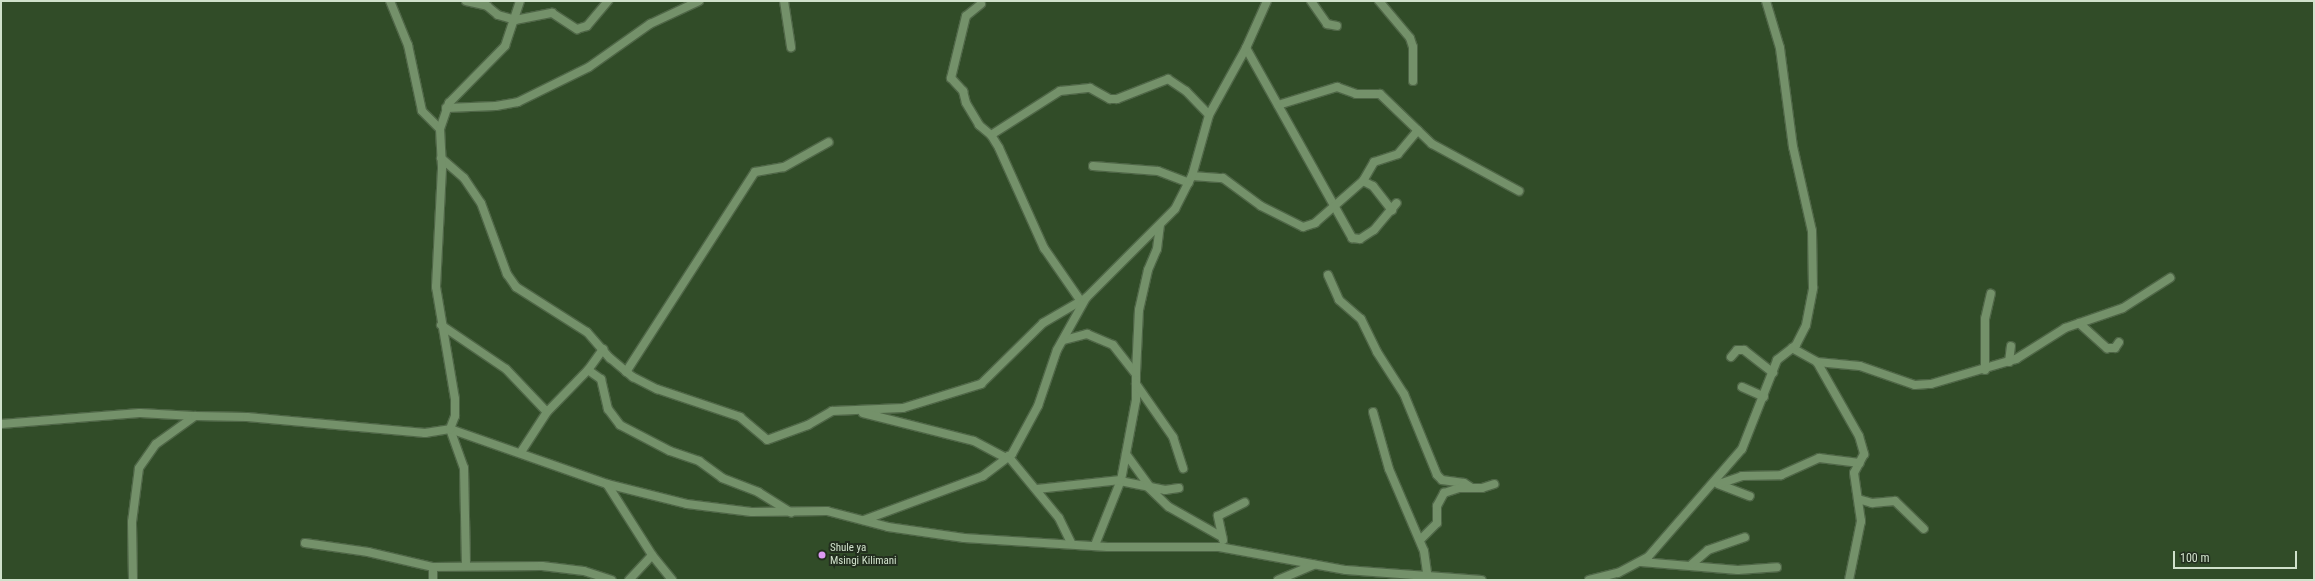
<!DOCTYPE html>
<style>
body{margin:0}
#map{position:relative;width:2315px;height:581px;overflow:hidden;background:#314c28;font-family:"Roboto Condensed",sans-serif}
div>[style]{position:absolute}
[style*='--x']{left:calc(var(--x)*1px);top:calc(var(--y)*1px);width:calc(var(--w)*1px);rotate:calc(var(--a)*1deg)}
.roads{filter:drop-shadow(1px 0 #4f6647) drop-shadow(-1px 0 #4f6647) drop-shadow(0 1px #4f6647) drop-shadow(0 -1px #4f6647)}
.minor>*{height:8px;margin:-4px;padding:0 4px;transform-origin:4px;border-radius:4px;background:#74916a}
.dots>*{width:11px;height:11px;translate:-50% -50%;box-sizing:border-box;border:2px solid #222e1e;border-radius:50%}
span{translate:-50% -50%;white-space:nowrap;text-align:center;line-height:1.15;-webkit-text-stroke:4px #222e1e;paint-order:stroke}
.poi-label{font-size:11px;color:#d0e1cb}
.left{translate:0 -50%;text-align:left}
.frame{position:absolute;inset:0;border:2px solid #d0e1cb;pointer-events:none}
.scale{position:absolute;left:2173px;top:551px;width:124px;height:18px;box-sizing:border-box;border:2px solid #d0e1cb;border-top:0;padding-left:5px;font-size:12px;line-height:14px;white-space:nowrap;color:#d0e1cb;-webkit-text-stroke:3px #222e1e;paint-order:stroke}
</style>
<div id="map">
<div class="roads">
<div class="minor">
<i style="--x:390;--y:1;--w:48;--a:67.8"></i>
<i style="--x:408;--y:45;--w:67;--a:78"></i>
<i style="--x:422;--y:111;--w:25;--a:45"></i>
<i style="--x:466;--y:1;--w:22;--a:13"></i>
<i style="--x:487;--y:6;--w:14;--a:39"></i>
<i style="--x:498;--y:15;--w:18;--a:16"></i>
<i style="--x:515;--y:20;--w:38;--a:-11"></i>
<i style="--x:552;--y:13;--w:30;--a:33"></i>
<i style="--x:577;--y:29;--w:10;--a:-17"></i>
<i style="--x:587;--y:26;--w:33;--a:-50"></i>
<i style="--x:784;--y:1;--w:47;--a:81.3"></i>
<i style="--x:1311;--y:1;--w:28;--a:55"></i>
<i style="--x:1327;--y:24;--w:10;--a:11"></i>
<i style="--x:1379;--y:1;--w:48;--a:50"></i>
<i style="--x:1410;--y:38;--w:9;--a:72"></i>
<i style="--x:1413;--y:47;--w:34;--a:90"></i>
<i style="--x:981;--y:4;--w:19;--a:141"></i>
<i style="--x:966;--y:16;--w:64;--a:103.6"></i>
<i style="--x:951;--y:78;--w:18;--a:47"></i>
<i style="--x:963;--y:91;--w:12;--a:76"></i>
<i style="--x:966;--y:103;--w:26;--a:59"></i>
<i style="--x:979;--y:125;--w:16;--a:40"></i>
<i style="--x:991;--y:135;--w:15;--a:58"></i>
<i style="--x:999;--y:148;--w:110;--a:65.8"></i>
<i style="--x:1044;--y:248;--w:63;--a:55.3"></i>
<i style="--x:1246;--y:48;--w:218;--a:60.8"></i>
<i style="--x:1352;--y:238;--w:8;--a:7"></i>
<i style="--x:1360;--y:239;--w:17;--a:-33"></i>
<i style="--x:1374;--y:230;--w:35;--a:-50"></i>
<i style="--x:1278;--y:105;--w:62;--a:-17"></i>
<i style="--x:1337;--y:87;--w:20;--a:20"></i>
<i style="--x:1356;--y:94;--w:24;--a:0"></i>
<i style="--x:1380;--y:94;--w:72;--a:43.9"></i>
<i style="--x:1432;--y:144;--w:99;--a:28.4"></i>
<i style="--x:446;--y:108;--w:50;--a:-2.3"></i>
<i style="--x:496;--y:106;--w:22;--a:-10"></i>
<i style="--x:518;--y:102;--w:79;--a:-26.2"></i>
<i style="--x:589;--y:67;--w:75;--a:-35.2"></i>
<i style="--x:650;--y:24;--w:54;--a:-25.1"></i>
<i style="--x:991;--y:135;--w:82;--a:-32.5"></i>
<i style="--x:1060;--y:91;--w:30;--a:-6"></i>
<i style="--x:1090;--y:88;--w:23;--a:29"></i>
<i style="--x:1110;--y:99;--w:7;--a:0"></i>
<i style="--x:1117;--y:99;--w:55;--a:-21.4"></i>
<i style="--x:1168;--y:79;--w:22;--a:34"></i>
<i style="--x:1186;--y:91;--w:33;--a:46"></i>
<i style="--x:441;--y:158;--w:30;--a:41"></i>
<i style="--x:464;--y:178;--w:30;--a:56"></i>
<i style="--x:481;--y:203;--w:76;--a:69.9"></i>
<i style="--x:507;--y:274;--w:16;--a:55"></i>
<i style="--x:516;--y:287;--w:84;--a:32.4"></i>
<i style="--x:587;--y:332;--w:35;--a:49"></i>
<i style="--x:610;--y:358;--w:30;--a:40"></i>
<i style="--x:633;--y:377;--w:27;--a:27"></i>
<i style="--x:657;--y:389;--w:88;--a:18.6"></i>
<i style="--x:740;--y:417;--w:35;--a:40"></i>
<i style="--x:767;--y:440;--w:44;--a:-20.1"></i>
<i style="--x:808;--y:425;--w:28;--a:-30"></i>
<i style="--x:832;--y:411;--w:71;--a:-2.4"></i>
<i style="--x:903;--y:408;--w:82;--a:-17.1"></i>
<i style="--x:981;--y:384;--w:87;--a:-44.5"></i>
<i style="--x:1043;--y:323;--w:50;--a:-30.2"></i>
<i style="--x:1093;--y:166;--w:65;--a:4.4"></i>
<i style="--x:1158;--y:171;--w:33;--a:21"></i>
<i style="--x:1192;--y:176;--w:31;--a:4"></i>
<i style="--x:1223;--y:178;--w:47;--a:36.4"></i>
<i style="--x:1261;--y:206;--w:47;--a:26.6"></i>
<i style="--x:1303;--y:227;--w:13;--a:-18"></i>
<i style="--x:1315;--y:223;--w:64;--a:-41.2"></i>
<i style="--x:1363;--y:181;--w:11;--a:27"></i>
<i style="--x:1373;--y:186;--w:31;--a:52"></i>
<i style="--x:1363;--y:181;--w:22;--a:-60"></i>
<i style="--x:1374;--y:162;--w:25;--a:-18"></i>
<i style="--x:1398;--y:154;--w:31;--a:-50"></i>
<i style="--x:1328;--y:275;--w:27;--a:66"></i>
<i style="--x:1339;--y:300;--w:29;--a:41"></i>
<i style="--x:1361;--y:319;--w:37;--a:64"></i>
<i style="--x:1377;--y:352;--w:50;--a:57.3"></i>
<i style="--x:1404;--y:394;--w:87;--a:67.8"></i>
<i style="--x:1437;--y:475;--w:7;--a:45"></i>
<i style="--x:1442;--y:480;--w:22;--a:8"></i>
<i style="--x:1464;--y:483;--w:9;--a:32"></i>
<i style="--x:2079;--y:323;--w:38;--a:42"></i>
<i style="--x:2107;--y:348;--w:8;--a:0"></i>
<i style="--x:2115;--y:348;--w:7;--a:-56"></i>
<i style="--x:441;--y:325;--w:78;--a:34.1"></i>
<i style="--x:506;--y:369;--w:59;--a:46.4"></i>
<i style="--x:1064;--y:340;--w:24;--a:-15"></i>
<i style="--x:1087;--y:334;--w:28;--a:23"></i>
<i style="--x:1113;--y:345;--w:37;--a:52"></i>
<i style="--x:1136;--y:374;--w:26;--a:90"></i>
<i style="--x:1136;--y:400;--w:81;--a:100.6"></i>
<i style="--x:1121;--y:480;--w:70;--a:111.8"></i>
<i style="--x:1792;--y:348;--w:29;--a:29"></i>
<i style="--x:1817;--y:362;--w:43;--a:5.3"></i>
<i style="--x:1860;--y:366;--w:58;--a:19.1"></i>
<i style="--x:1915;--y:385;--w:16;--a:-4"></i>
<i style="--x:1931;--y:384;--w:89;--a:-16.4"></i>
<i style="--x:2016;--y:359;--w:58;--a:-32.3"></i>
<i style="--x:2065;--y:328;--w:61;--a:-19"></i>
<i style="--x:2123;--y:308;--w:56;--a:-32.6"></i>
<i style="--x:1731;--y:357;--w:9;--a:-49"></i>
<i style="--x:1737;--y:350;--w:7;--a:0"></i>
<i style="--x:1744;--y:350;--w:37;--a:38"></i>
<i style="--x:1817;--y:362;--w:85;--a:60.4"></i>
<i style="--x:1859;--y:436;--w:19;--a:74"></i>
<i style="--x:1864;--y:454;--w:21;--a:118"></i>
<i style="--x:1854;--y:473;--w:49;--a:81.7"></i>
<i style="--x:1861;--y:521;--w:60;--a:101.5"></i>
<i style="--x:2009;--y:362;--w:16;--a:-83"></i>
<i style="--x:588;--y:370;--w:16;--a:35"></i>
<i style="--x:601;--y:379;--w:31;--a:77"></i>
<i style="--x:608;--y:409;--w:20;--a:53"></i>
<i style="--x:620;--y:425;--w:56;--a:27.5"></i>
<i style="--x:670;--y:451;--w:31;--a:19"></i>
<i style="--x:699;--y:461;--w:29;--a:36"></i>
<i style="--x:722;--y:478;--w:39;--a:21"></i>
<i style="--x:758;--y:492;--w:39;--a:32"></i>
<i style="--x:1985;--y:370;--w:51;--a:-90"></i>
<i style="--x:1985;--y:319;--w:26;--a:-77"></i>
<i style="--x:626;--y:372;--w:238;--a:-57.2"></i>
<i style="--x:755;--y:172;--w:29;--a:-10"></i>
<i style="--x:784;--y:167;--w:51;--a:-29.1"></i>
<i style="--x:1136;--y:373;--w:63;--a:-87.3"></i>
<i style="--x:1139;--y:310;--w:41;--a:-77.3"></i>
<i style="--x:1148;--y:270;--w:23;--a:-67"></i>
<i style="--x:1157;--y:249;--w:24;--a:-83"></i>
<i style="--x:1136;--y:384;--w:65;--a:55.1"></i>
<i style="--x:1173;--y:437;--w:33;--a:72"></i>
<i style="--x:1742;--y:387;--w:24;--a:24"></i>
<i style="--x:1373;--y:412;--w:59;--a:74.3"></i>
<i style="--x:1389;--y:469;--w:89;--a:66.9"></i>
<i style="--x:1424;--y:551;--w:27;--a:82"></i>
<i style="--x:863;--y:413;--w:114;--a:14.2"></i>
<i style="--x:974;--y:441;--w:36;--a:28"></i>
<i style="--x:1;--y:424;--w:139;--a:-4.5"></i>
<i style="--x:140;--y:413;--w:54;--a:3.2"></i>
<i style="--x:450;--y:429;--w:166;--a:19.3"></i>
<i style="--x:607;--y:484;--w:82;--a:14"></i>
<i style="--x:687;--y:504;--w:65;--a:7"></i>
<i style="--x:752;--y:512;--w:75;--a:-0.8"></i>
<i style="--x:827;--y:511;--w:63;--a:14.7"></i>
<i style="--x:888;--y:527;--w:77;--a:8.2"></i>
<i style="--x:964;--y:538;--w:144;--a:3.6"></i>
<i style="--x:1108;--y:547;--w:111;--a:0"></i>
<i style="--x:1219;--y:547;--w:129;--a:10.3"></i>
<i style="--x:1346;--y:570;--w:136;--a:4.2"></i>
<i style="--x:450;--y:429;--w:41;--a:70.3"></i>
<i style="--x:464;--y:468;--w:97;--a:88.8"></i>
<i style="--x:521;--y:452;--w:48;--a:-57"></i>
<i style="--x:547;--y:412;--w:59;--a:-45.7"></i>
<i style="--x:588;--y:370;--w:26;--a:-54"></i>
<i style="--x:1126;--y:454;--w:39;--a:54"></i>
<i style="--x:1008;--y:456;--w:80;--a:50.6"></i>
<i style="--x:1059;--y:518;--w:28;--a:64"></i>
<i style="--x:1120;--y:481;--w:46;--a:11.3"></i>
<i style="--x:1165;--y:490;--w:14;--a:-8"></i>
<i style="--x:607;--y:484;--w:84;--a:57.6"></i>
<i style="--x:652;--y:555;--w:32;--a:51"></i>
<i style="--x:1718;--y:484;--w:34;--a:21"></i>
<i style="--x:1719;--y:484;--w:24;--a:-19"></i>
<i style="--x:1742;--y:476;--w:39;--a:-1"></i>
<i style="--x:1781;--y:475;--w:42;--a:-24.1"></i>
<i style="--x:1819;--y:458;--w:41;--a:7"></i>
<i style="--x:1147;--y:486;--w:30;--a:44"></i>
<i style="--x:1169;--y:507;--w:61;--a:29.5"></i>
<i style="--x:1037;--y:489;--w:84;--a:-6.1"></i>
<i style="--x:1858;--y:499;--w:15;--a:16"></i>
<i style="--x:1872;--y:503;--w:23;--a:-5"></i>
<i style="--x:1895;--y:501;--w:40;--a:44"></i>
<i style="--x:864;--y:520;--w:127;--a:-20.3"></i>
<i style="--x:983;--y:476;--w:36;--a:-37"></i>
<i style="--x:1012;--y:454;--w:55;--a:-61.6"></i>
<i style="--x:1038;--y:406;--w:59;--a:-71.3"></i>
<i style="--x:1057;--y:350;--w:60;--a:-60.9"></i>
<i style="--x:1086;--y:298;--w:126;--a:-45"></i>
<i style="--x:1175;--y:209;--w:37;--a:-63"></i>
<i style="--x:1192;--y:176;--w:63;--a:-74.4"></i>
<i style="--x:1209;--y:115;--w:77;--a:-61.1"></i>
<i style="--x:1246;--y:48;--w:51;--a:-65.9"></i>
<i style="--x:1223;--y:540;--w:25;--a:-102"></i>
<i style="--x:1218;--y:516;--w:30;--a:-27"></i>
<i style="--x:1420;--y:540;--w:24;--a:-45"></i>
<i style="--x:1437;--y:523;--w:17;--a:-90"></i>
<i style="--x:1437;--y:506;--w:15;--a:-62"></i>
<i style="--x:1444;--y:493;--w:16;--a:-18"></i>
<i style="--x:1459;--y:488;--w:23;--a:0"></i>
<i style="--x:1482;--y:488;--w:13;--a:-18"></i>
<i style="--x:305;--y:543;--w:64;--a:8.1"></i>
<i style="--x:368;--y:552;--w:67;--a:13"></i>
<i style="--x:433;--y:567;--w:109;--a:-0.5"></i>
<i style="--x:542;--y:566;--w:42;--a:6.8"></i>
<i style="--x:584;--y:571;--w:29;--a:18"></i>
<i style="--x:1641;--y:562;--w:97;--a:4.7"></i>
<i style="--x:1738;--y:570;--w:39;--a:-4"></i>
<i style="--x:1692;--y:564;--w:21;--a:-41"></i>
<i style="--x:1708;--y:550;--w:39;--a:-19"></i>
<i style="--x:133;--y:580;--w:58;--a:-91"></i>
<i style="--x:132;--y:522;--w:54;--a:-82.6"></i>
<i style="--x:139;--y:468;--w:29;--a:-55"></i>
<i style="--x:156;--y:444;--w:48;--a:-35.7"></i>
<i style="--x:195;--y:416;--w:52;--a:1.1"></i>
<i style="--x:247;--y:417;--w:179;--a:5.1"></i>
<i style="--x:425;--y:433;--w:25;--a:-9"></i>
<i style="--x:450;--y:429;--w:14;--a:-69"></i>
<i style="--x:455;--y:416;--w:17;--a:-90"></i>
<i style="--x:455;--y:399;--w:114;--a:-99.6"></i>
<i style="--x:436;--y:287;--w:120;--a:-87.1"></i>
<i style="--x:442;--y:167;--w:38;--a:-93"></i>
<i style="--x:440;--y:129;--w:28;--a:-71"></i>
<i style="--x:449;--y:103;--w:80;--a:-45.5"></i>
<i style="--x:505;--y:46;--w:47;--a:-71.6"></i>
<i style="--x:433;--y:580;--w:13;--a:-90"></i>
<i style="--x:629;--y:580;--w:34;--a:-47"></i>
<i style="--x:1278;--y:580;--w:39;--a:-23"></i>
<i style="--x:1589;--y:580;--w:30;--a:-14"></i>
<i style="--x:1618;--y:573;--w:34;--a:-28"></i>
<i style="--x:1648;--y:557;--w:143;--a:-49"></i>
<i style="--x:1742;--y:449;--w:96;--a:-68.5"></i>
<i style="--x:1777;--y:360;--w:24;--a:-38"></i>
<i style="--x:1796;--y:345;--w:22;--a:-63"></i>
<i style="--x:1806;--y:325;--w:38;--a:-79"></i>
<i style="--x:1813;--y:288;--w:57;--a:-91"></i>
<i style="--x:1812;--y:231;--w:86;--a:-102.7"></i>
<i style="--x:1793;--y:147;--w:100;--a:-97.5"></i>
<i style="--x:1780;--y:48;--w:49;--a:-106.6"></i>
</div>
</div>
<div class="dots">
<i style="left:822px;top:555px;background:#dd99f3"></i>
</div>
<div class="poi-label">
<span class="left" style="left:830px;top:555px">Shule ya<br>Msingi Kilimani</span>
</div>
<div class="frame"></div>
<div class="scale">100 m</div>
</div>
